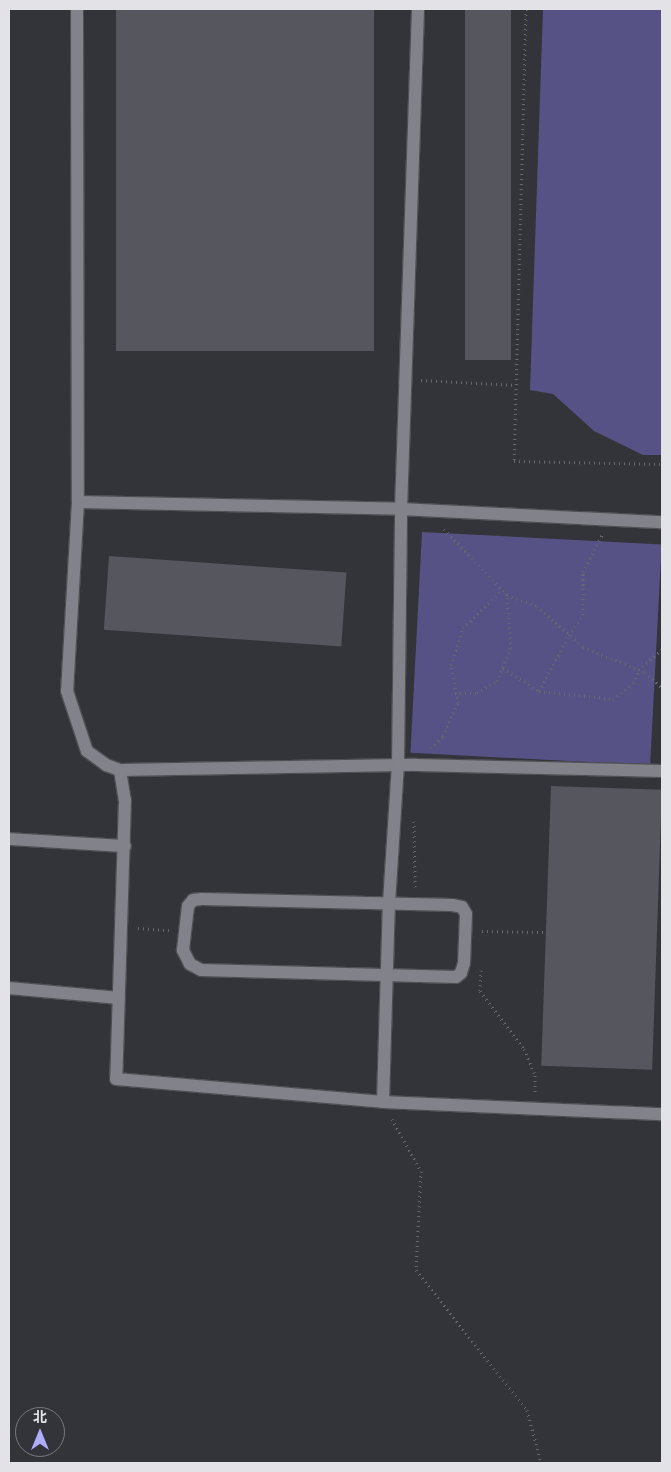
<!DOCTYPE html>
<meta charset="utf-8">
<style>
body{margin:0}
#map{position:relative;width:671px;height:1472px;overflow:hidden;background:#33333a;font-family:"Varela Round","Noto Sans SC",sans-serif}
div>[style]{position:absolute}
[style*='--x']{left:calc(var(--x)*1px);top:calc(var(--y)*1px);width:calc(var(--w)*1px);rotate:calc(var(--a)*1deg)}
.green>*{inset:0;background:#565286;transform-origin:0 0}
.building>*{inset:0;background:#56565f;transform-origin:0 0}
.path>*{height:3px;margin-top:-1.5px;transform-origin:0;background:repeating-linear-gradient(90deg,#68686e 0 1px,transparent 0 5px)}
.roads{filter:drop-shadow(1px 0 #4f4f54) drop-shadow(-1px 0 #4f4f54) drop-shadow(0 1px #4f4f54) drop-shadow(0 -1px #4f4f54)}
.service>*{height:12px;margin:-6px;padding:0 6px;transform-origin:6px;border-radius:6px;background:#82828b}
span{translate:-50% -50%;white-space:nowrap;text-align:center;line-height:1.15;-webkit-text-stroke:4.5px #33333a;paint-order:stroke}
.frame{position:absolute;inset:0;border:10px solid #e2e2e7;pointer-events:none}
.north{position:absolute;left:15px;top:1407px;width:50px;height:50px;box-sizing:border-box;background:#33333a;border:1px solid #79797f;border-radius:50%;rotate:0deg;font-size:14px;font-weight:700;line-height:20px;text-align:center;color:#e2e2e7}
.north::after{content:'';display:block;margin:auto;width:18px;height:22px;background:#b1adfa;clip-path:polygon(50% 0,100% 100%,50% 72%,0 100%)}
</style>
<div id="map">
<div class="green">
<i style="clip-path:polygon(543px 9px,662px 9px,662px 455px,643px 455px,594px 431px,553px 394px,530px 390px)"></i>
<i style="left:422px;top:532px;width:240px;height:221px;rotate:3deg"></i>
</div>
<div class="building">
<i style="left:116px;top:9px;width:258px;height:342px"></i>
<i style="left:465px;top:9px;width:46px;height:351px"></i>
<i style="left:109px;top:556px;width:238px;height:74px;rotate:4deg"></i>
<i style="left:551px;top:786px;width:111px;height:280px;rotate:2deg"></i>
</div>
<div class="path">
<i style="--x:526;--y:9;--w:452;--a:91.5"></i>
<i style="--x:514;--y:461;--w:148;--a:1.2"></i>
<i style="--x:421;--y:380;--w:95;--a:3"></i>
<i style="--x:444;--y:529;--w:91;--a:46.3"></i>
<i style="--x:507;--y:595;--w:32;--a:20"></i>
<i style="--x:537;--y:606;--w:62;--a:41.7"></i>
<i style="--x:583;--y:647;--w:67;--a:22"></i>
<i style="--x:645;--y:672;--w:23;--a:43"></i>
<i style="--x:503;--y:668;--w:43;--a:32.6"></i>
<i style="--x:539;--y:691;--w:74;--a:6.2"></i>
<i style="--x:613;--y:699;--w:26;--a:-37"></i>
<i style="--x:634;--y:683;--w:14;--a:-69"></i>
<i style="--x:639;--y:670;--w:31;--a:-42"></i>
<i style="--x:539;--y:691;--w:64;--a:-61.8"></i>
<i style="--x:569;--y:635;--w:24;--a:-55"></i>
<i style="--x:583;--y:615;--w:43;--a:-90"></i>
<i style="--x:583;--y:572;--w:42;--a:-62.8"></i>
<i style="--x:455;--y:693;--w:22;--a:0"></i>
<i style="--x:477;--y:693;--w:23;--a:-31"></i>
<i style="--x:497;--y:681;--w:36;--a:-67"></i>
<i style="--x:511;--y:648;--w:53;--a:-94.3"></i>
<i style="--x:431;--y:748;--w:17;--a:-45"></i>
<i style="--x:443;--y:736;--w:36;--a:-66"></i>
<i style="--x:458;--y:703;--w:39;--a:-100"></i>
<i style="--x:451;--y:665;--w:39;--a:-72"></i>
<i style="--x:463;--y:628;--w:54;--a:-44.3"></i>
<i style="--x:414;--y:821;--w:66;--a:89.1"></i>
<i style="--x:138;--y:928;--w:31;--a:4"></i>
<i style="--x:482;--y:931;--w:63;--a:0.9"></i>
<i style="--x:481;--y:970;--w:21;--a:93"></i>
<i style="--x:480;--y:991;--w:73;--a:52.8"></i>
<i style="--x:524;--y:1049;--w:28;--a:67"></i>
<i style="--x:535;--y:1075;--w:17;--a:90"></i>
<i style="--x:392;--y:1119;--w:60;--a:60.9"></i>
<i style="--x:421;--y:1171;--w:99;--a:92.9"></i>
<i style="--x:416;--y:1270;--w:179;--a:51.6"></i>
<i style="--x:527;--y:1410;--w:55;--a:75.2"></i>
</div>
<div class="roads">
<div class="service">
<i style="--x:77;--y:9;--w:493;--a:89.9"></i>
<i style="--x:78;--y:502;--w:189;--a:93.3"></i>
<i style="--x:67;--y:691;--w:63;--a:71.6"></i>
<i style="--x:87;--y:751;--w:24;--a:36"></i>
<i style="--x:106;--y:765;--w:15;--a:20"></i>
<i style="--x:120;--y:770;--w:30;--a:81"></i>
<i style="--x:125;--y:800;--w:279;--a:91.8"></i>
<i style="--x:116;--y:1079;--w:268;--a:4.9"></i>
<i style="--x:383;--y:1102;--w:279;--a:2.5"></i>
<i style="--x:78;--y:502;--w:323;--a:1.2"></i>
<i style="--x:401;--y:509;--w:261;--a:2.9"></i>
<i style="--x:120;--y:770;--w:296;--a:-1"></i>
<i style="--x:416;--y:765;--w:246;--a:1.4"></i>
<i style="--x:9;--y:839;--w:116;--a:3.5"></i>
<i style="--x:202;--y:899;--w:250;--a:1.4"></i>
<i style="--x:452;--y:905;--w:10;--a:11"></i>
<i style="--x:462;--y:907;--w:8;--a:60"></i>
<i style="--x:466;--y:914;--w:49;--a:92.3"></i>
<i style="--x:464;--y:963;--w:10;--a:107"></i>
<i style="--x:461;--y:973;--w:6;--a:141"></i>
<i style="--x:456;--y:977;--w:255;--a:-178.4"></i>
<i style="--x:201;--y:970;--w:13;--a:-151"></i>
<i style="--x:190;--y:964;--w:16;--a:-117"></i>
<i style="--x:183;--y:950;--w:44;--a:-83.5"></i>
<i style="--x:188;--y:906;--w:8;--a:-50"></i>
<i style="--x:193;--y:900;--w:9;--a:-6"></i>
<i style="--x:9;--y:988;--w:110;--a:5.2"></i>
<i style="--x:383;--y:1102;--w:199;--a:-88.3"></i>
<i style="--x:389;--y:903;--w:138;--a:-86.3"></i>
<i style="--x:398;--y:765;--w:256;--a:-89.3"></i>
<i style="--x:401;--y:509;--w:500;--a:-88.05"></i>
</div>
</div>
<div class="frame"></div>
<div class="north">北</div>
</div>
